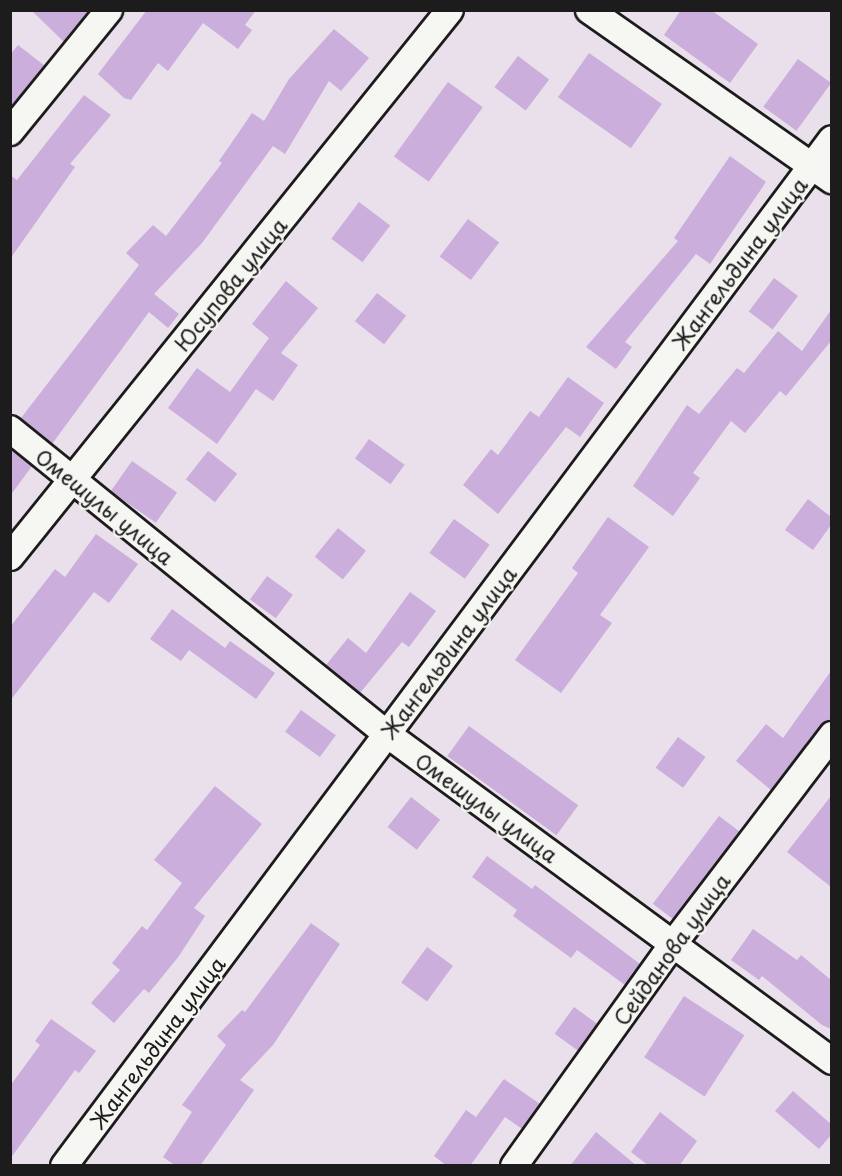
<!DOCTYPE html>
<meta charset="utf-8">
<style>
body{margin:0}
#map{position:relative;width:842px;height:1176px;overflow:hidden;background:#e9e0eb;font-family:"Playpen Sans",sans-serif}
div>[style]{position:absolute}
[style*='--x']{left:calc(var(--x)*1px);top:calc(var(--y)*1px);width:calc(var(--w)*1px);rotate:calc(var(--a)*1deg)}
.building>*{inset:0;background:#cbaedb;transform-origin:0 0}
.roads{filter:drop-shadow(2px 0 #1c1c1c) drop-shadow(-2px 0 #1c1c1c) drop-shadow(0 2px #1c1c1c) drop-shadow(0 -2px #1c1c1c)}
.minor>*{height:26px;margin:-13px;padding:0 13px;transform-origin:13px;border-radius:13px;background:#f6f6f2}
span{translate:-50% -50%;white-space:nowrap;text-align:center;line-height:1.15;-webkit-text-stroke:4.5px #f6f6f2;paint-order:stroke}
.street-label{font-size:21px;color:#1c1c1c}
.frame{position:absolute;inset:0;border:12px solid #1c1c1c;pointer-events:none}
</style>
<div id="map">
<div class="building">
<i style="clip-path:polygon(31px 10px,85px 10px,87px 13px,64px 42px)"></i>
<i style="clip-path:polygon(147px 10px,256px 10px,245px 25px,252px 30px,238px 49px,203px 23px,168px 71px,158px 63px,131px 100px,124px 98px,98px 74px)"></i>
<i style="clip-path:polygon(681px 10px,711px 10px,758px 44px,730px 83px,664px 35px)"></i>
<i style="clip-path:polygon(334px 29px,369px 58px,341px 91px,329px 81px,285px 154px,273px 146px,202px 243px,154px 294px,179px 314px,168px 328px,149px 312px,52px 444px,21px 418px,139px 265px,126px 253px,153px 225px,166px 236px,222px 163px,219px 161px,252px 113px,264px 121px,289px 79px)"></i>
<i style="clip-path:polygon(18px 45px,45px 66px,10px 108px,10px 55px)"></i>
<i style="left:589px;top:53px;width:89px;height:54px;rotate:35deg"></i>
<i style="left:518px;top:56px;width:39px;height:39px;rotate:37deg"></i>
<i style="left:798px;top:59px;width:41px;height:59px;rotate:36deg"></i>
<i style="left:448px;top:82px;width:43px;height:92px;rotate:36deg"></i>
<i style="clip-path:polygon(84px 95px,111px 115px,70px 164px,75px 167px,10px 259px,10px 175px,17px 180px)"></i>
<i style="clip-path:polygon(730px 156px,766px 182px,710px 264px,696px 254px,625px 342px,632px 347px,616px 369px,586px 347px,678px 241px,674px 238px)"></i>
<i style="left:359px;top:202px;width:39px;height:46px;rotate:37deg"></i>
<i style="left:468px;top:219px;width:39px;height:47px;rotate:37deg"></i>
<i style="left:774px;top:278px;width:30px;height:42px;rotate:37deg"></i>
<i style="clip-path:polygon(286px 281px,318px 308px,281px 353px,298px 365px,273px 401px,256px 389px,217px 444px,168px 408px,197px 368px,230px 392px,269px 338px,252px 324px)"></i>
<i style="left:377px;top:293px;width:37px;height:36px;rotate:38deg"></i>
<i style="clip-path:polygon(831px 310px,831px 341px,786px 396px,780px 391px,745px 433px,731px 421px,693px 473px,700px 478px,673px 516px,633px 486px,687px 405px,699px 414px,737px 368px,744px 373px,778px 331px,802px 351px)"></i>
<i style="clip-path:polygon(568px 377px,604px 403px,580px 437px,566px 427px,498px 514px,463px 485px,491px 449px,498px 455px,530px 411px,539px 417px)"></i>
<i style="left:369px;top:439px;width:44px;height:24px;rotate:36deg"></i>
<i style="clip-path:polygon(10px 449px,32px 466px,10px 496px)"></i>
<i style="left:208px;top:451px;width:37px;height:36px;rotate:38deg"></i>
<i style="left:132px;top:461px;width:55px;height:37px;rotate:35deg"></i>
<i style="clip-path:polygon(808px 499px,831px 517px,831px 525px,813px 550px,785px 530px)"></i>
<i style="clip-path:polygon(608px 517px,649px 547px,600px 615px,612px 623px,561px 693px,515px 660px,578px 573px,572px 568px)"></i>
<i style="left:454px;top:519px;width:44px;height:42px;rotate:36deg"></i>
<i style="left:338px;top:528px;width:36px;height:37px;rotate:39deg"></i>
<i style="clip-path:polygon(96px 534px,138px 564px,109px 603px,94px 592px,10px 701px,10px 627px,55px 569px,65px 577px)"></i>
<i style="left:267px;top:576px;width:32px;height:29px;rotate:36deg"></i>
<i style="clip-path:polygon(410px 592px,436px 611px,409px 647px,402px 642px,360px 693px,326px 665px,348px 638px,366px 653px)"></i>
<i style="clip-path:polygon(172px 609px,225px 648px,230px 641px,275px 673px,256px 699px,189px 650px,181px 661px,150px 639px)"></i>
<i style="clip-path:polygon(831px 671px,831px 720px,820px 726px,771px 790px,736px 761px,766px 724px,783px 738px)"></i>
<i style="left:301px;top:710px;width:43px;height:27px;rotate:36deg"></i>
<i style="left:469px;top:726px;width:135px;height:37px;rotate:36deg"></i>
<i style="left:678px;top:737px;width:34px;height:38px;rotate:36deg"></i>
<i style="clip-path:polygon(215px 786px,262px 824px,194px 908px,205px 916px,179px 956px,149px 993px,144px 989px,114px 1023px,91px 1003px,120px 970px,112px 963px,142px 926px,147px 930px,182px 883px,154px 860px)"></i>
<i style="clip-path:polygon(831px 796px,831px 887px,787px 852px)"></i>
<i style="left:411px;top:797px;width:37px;height:38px;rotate:38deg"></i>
<i style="left:719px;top:816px;width:26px;height:110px;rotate:37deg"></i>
<i style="clip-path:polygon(487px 856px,532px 889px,535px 885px,640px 964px,625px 985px,577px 950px,571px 958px,513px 916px,517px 910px,472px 877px)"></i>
<i style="clip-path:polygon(311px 923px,340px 944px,273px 1045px,240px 1080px,254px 1090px,200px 1166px,176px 1166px,163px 1157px,192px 1112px,182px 1105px,226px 1045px,217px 1036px,242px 1010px,245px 1012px)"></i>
<i style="clip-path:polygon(753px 929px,797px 960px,801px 955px,831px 980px,831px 1029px,822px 1025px,762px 976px,759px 980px,731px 960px)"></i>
<i style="left:427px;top:947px;width:32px;height:44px;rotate:36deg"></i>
<i style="left:684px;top:996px;width:72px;height:73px;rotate:33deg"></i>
<i style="left:574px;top:1007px;width:29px;height:33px;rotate:36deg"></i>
<i style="clip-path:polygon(51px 1019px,96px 1051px,79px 1073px,75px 1070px,10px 1159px,10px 1086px,40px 1045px,35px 1041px)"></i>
<i style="clip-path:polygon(504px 1079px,540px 1104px,522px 1129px,505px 1117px,470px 1166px,447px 1166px,434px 1156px,466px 1110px,476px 1117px)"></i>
<i style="clip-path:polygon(793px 1091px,831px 1124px,831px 1135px,819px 1149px,775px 1111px)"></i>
<i style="clip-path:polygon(660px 1112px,697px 1141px,679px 1166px,649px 1166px,631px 1152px)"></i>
<i style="clip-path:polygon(596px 1132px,637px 1166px,570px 1166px)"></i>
</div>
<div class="roads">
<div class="minor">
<i style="--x:589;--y:10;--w:297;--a:35"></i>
<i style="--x:10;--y:132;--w:157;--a:-50.9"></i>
<i style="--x:10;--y:429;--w:485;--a:39"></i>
<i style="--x:387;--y:734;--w:552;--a:36.31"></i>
<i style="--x:10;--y:557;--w:702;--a:-51.19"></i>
<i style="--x:64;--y:1166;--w:1282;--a:-53.21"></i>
<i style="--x:514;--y:1166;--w:273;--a:-54.4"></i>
<i style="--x:673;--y:944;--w:263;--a:-52.7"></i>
</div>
</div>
<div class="street-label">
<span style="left:739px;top:263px;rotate:-53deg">Жангельдина улица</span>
<span style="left:230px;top:284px;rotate:-51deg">Юсупова улица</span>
<span style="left:105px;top:506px;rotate:39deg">Омешулы улица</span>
<span style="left:448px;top:652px;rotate:-53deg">Жангельдина улица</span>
<span style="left:487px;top:807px;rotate:36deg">Омешулы улица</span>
<span style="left:671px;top:949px;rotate:-54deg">Сейданова улица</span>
<span style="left:157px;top:1042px;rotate:-53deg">Жангельдина улица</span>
</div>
<div class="frame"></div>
</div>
